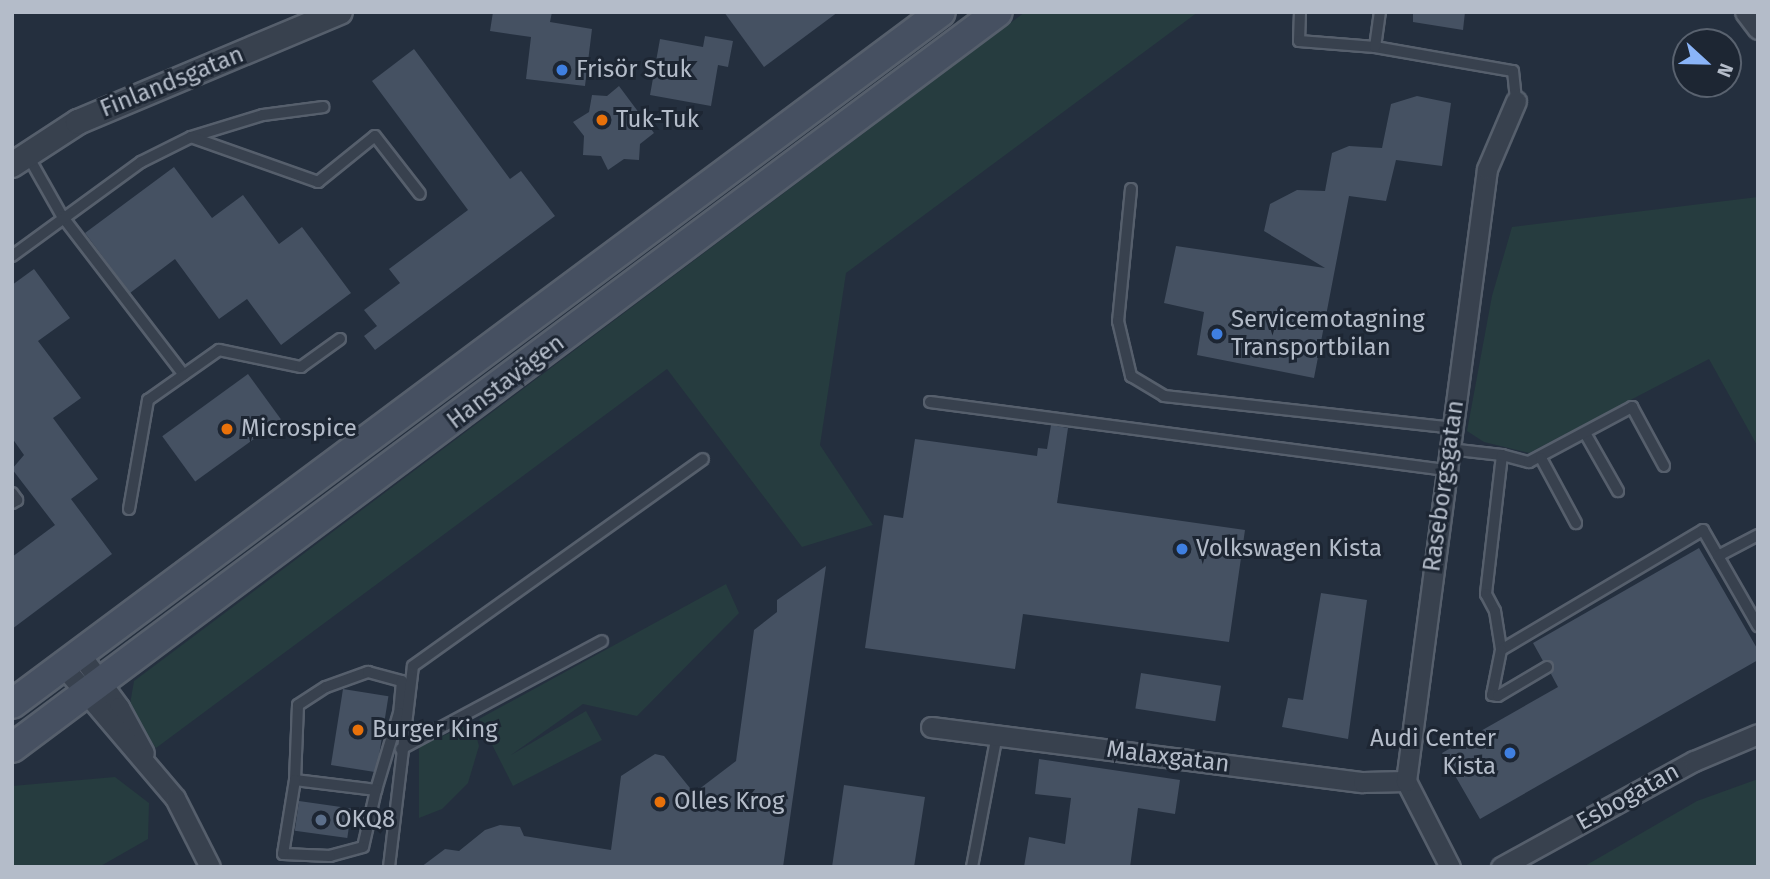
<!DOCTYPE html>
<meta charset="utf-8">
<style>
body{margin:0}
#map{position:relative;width:1770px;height:879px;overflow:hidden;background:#242f3e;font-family:"Fira Sans",sans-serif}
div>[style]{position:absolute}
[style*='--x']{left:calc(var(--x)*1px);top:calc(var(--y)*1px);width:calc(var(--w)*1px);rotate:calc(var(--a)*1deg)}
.green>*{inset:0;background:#263c3f}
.building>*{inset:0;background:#455162;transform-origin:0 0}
.roads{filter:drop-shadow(2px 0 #565f6c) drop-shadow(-2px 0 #565f6c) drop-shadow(0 2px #565f6c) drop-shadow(0 -2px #565f6c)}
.service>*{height:10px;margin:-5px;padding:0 5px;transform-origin:5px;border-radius:5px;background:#38414e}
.minor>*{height:19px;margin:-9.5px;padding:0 9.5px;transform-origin:9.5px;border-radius:9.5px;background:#38414e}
.tertiary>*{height:24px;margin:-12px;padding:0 12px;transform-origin:12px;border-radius:12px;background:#38414e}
.secondary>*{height:28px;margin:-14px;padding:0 14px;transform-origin:14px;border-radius:14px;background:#465061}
.dots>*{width:19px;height:19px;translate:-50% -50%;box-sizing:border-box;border:4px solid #1d2633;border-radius:50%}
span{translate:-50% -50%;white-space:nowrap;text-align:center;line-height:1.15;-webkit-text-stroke:6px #1d2633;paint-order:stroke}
.poi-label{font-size:24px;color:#b4bcc9}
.left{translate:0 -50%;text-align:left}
.right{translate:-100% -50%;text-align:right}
.street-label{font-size:24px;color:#b4bcc9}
.frame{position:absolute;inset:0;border:14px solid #b4bcc9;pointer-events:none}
.north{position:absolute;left:1672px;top:28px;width:70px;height:70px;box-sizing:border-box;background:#1d2633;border:2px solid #59626f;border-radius:50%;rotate:112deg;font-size:19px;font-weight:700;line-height:28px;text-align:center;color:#b4bcc9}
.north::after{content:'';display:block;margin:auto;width:24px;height:32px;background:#8ab4f8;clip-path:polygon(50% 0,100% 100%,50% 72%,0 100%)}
</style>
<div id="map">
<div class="green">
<i style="clip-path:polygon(1025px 12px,1198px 12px,846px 273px,820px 445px,873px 525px,802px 547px,667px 369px,156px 748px,129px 710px,134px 681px)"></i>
<i style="clip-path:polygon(1758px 197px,1758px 447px,1709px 359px,1529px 453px,1484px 442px,1467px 431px,1492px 296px,1512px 227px)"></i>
<i style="clip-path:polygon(726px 584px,739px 613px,637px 716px,583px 704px,511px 755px,586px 711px,602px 740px,513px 786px,479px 719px)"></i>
<i style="clip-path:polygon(473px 723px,479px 746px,468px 783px,442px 809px,419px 818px,419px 746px)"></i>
<i style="clip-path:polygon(115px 777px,149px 803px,148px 839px,99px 867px,12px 867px,12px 786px)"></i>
<i style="clip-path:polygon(1758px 779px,1758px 867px,1583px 867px,1697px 801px)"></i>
</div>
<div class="building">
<i style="clip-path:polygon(493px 12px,552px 12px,550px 22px,592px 29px,585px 86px,526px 79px,531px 37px,490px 31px)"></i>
<i style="clip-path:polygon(724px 12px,838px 12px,764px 67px)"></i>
<i style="clip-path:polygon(1413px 12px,1465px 12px,1463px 30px,1413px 22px)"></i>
<i style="clip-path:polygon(705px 36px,733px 41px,728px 67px,718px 65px,711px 106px,650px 95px,660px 39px,703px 47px)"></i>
<i style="clip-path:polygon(414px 49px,510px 179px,521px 171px,555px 216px,375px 350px,364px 336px,377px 326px,364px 310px,400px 283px,389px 269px,468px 210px,372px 81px)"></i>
<i style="clip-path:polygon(619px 86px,654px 133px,640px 144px,639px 160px,624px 159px,608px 170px,601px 156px,583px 155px,584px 136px,573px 122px,589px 112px,592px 95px,607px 96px)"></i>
<i style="clip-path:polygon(1417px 96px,1451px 103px,1442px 166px,1396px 160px,1386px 201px,1349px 196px,1314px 378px,1197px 355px,1204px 312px,1164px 303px,1176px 246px,1325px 268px,1264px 231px,1270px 204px,1297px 190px,1325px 191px,1332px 153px,1349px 146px,1382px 148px,1391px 104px)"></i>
<i style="clip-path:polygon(174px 167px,212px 218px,243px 195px,279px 244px,302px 227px,351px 293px,281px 345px,247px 299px,219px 319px,175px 259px,130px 293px,85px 233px)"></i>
<i style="clip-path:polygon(34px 269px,70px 318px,38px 341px,81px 398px,53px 418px,98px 479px,71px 499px,112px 554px,12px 629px,12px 557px,55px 525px,12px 469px,24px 455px,12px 438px,12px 285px)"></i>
<i style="left:248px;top:374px;width:56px;height:106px;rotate:54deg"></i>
<i style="clip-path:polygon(1051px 425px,1068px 428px,1057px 503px,1245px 530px,1229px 642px,1023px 614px,1015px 669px,865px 648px,884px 515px,903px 518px,915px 439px,1037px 456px,1038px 448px,1047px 449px)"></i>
<i style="clip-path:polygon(1699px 548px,1758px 650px,1758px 660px,1480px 819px,1442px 753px,1558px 687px,1551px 674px,1554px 664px,1543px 661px,1533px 643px)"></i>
<i style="clip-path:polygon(826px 566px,783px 867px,421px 867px,445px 849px,459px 851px,485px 830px,500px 825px,520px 827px,524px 836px,611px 850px,621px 776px,655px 754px,664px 756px,694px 793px,736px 761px,754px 630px,777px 612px,777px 600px)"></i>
<i style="clip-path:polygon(1321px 593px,1367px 600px,1348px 739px,1282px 727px,1288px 698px,1303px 700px)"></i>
<i style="left:1141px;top:673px;width:81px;height:36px;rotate:9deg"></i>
<i style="left:343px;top:689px;width:46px;height:77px;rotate:9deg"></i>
<i style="clip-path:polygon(1039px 759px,1180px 780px,1175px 814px,1138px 808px,1130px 867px,1024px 867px,1029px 837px,1065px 844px,1071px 798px,1035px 794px)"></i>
<i style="clip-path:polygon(844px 785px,925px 797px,914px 867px,832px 867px)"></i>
<i style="left:299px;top:801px;width:53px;height:30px;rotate:8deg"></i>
</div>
<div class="roads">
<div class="service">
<i style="--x:1300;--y:12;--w:29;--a:92"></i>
<i style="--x:1299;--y:41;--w:76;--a:4.5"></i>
<i style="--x:1375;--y:47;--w:140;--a:9.9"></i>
<i style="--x:1513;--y:71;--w:30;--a:84"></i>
<i style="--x:1375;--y:47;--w:35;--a:-82"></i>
<i style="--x:191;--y:137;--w:75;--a:-17"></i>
<i style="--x:263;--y:115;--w:61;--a:-7.6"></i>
<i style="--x:28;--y:156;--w:69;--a:60.5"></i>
<i style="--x:62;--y:216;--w:200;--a:52.5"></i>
<i style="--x:1131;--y:189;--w:133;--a:95.6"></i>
<i style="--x:1118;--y:321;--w:57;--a:76.7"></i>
<i style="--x:1131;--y:376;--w:39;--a:31"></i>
<i style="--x:1164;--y:396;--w:290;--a:6.3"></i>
<i style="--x:12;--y:256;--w:160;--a:-36.1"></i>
<i style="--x:141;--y:162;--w:56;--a:-26.6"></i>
<i style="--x:191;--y:137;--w:135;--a:19.5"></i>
<i style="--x:318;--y:182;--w:73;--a:-38.9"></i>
<i style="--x:375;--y:136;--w:73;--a:52.2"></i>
<i style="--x:930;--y:402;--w:519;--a:7.52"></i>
<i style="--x:1585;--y:433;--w:67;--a:60.4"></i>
<i style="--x:1449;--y:449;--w:53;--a:6.5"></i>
<i style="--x:1502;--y:455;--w:140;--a:96.6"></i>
<i style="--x:1486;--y:594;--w:19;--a:62"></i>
<i style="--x:1495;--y:611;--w:39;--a:81"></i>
<i style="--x:1501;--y:650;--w:235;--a:-30.7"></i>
<i style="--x:1703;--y:530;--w:111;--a:60.2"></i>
<i style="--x:1502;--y:455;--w:28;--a:15"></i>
<i style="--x:1529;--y:462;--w:117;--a:-28.1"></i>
<i style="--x:1632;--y:407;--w:67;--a:61.5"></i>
<i style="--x:1541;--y:458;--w:74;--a:61.7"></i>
<i style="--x:12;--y:493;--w:9;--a:54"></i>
<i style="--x:17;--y:500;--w:6;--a:149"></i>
<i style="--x:129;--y:509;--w:111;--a:-80.1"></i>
<i style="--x:148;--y:400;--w:87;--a:-35.2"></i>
<i style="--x:219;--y:350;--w:84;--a:11.7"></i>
<i style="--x:301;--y:367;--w:48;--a:-35.7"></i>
<i style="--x:1718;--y:556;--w:45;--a:-27.7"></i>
<i style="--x:1501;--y:650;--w:46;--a:101.3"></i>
<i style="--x:1492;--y:695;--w:6;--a:9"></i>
<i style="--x:1498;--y:696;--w:57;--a:-30.6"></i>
<i style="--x:401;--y:749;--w:228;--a:-28.2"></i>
<i style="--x:295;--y:780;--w:75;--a:-87.7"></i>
<i style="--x:298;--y:705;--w:33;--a:-33"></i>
<i style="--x:326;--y:687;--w:45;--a:-19.7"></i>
<i style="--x:368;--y:672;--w:35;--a:15"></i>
<i style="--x:402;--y:681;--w:32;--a:95"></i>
<i style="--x:399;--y:713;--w:80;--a:106.6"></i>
<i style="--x:295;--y:780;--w:82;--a:7"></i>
<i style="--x:376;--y:790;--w:58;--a:102.8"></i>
<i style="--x:363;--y:847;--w:34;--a:165"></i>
<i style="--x:330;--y:856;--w:47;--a:-177.6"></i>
<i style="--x:283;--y:854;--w:75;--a:-80.8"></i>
<i style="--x:389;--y:867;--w:202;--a:-83.2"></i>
<i style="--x:413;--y:666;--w:356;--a:-35.5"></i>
<i style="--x:972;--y:867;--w:134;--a:-79.3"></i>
</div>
<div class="minor">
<i style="--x:1745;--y:12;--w:21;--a:53"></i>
<i style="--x:80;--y:654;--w:66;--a:53.7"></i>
<i style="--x:119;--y:707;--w:52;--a:61.5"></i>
<i style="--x:63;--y:666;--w:173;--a:49.7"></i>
<i style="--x:175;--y:798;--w:77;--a:63.1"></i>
<i style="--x:931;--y:727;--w:435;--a:7.3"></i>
<i style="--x:1363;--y:782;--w:43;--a:-1.3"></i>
<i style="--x:1450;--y:867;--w:97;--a:-117.1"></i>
<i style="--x:1406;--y:781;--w:617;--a:-82.46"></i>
<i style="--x:1487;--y:169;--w:74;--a:-66.9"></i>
<i style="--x:1501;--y:867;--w:220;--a:-28.8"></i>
<i style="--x:1694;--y:761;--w:69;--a:-22.9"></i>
</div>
<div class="tertiary">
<i style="--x:12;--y:165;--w:79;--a:-33.1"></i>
<i style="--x:78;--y:122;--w:284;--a:-22.8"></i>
</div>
<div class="secondary">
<i style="--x:12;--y:704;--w:1158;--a:-36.68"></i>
<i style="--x:12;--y:748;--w:1230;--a:-36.74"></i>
</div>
</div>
<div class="dots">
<i style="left:562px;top:70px;background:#3f7fe0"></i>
<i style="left:602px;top:120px;background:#e8710a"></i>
<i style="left:1217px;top:334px;background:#3f7fe0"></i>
<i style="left:227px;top:429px;background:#e8710a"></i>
<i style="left:1182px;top:549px;background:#3f7fe0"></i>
<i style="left:358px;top:730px;background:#e8710a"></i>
<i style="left:1510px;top:753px;background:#3f7fe0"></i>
<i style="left:660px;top:802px;background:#e8710a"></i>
<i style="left:321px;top:820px;background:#5c6f8a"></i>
</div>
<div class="poi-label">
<span class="left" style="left:576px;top:70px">Frisör Stuk</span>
<span class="left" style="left:616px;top:120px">Tuk-Tuk</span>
<span class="left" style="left:1231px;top:334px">Servicemotagning<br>Transportbilan</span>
<span class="left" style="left:241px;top:429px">Microspice</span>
<span class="left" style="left:1196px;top:549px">Volkswagen Kista</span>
<span class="left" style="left:372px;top:730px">Burger King</span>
<span class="right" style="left:1496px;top:753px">Audi Center<br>Kista</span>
<span class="left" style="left:674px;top:802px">Olles Krog</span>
<span class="left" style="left:335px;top:820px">OKQ8</span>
</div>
<div class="street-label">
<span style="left:172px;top:82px;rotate:-22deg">Finlandsgatan</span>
<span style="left:506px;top:382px;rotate:-37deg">Hanstavägen</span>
<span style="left:1444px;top:486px;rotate:-82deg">Raseborgsgatan</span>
<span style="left:1168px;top:757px;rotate:7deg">Malaxgatan</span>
<span style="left:1628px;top:797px;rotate:-29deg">Esbogatan</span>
</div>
<div class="frame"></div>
<div class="north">N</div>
</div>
